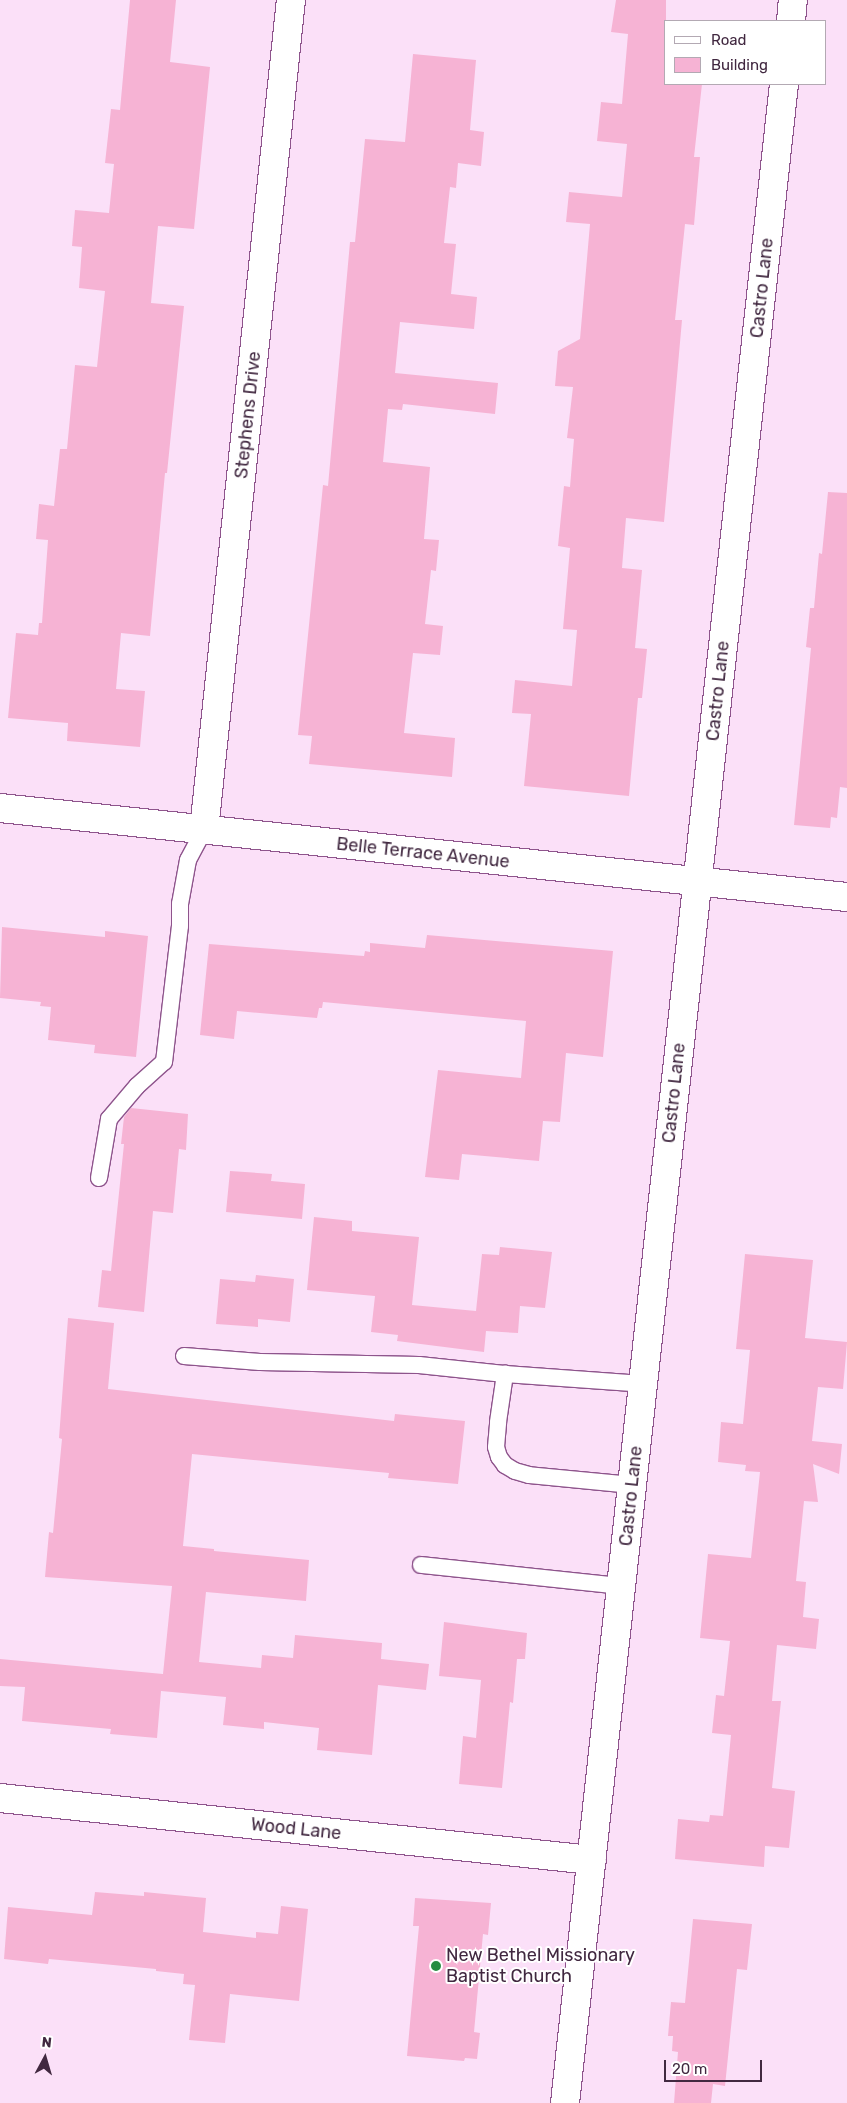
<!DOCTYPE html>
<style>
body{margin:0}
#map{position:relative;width:847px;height:2103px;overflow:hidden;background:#fbe0f8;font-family:Rubik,sans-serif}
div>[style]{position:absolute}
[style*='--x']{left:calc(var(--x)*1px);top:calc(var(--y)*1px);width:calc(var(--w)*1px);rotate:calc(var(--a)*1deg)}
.building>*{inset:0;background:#f6b3d4}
.roads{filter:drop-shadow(1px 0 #8e548c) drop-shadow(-1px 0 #8e548c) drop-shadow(0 1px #8e548c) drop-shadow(0 -1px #8e548c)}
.service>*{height:16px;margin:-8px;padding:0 8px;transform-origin:8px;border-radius:8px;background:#fff}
.minor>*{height:28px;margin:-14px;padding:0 14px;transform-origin:14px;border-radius:14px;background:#fff}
.tertiary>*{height:28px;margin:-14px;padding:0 14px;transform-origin:14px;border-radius:14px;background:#fff}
.dots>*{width:14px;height:14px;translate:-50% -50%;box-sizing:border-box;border:2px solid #fff;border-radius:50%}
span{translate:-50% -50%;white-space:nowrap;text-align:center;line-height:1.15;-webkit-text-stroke:4px #fff;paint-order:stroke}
.street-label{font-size:18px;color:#412840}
.poi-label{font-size:18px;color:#412840}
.left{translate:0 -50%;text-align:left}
.legend{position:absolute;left:664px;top:20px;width:162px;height:65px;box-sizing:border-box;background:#fff;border:1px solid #b3a9b3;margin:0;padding:6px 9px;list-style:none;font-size:15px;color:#412840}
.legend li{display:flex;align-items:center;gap:10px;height:25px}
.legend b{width:25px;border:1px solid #b3a9b3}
.north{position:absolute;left:20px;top:2033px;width:50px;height:50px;-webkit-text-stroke:4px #fff;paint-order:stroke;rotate:6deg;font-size:14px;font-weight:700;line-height:20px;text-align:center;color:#412840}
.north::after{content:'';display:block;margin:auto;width:18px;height:22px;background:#412840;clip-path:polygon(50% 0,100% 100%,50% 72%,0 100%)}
.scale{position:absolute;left:664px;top:2060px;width:98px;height:22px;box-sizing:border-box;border:2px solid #412840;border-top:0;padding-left:6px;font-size:15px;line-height:18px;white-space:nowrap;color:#412840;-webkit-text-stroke:4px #fff;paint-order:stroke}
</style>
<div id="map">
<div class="building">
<i style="clip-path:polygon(130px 0,176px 0,170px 62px,210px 67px,194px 229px,158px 226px,151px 303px,184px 306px,167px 473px,165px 473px,150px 636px,121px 633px,116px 689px,145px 691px,140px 747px,67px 741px,68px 723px,8px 718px,16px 633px,38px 635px,39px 623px,42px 623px,48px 540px,36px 539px,39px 504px,54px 506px,60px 449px,67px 449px,75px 365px,97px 367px,105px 291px,79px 288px,82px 247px,72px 246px,75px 210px,109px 213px,114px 164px,105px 163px,111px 109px,120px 110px)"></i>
<i style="clip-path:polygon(616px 0,666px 0,666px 84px,702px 84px,694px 157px,700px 157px,694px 225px,685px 224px,675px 320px,682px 320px,664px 522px,626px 518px,622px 568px,642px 570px,635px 648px,647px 649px,642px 698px,638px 698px,629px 796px,524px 786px,531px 714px,512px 713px,515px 680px,572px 686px,577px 630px,563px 629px,570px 548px,558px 546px,564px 486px,570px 487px,574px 439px,567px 438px,573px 387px,555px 386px,558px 351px,580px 339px,590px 224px,566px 222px,569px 192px,622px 197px,627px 144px,597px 141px,601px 102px,622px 104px,628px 34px,611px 32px)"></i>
<i style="clip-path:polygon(413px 54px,476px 60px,470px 130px,484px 132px,481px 166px,458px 163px,456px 188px,450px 187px,444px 243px,456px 244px,451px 294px,477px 297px,474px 329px,400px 322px,395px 373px,498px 383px,495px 414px,403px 404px,402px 410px,388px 409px,383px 462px,430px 467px,424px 539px,439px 540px,436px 571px,431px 570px,425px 624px,443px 626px,440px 655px,413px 653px,404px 733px,455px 738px,452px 777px,309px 764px,312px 736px,298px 735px,323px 485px,328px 486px,350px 242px,355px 242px,365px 139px,405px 142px)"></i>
<i style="clip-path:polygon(828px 492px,847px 493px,847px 788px,840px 787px,837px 818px,831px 817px,830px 828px,794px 825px,811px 648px,806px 647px,810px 608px,814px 608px,819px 553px,822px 554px)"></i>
<i style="clip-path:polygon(2px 927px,105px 937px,105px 931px,148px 936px,136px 1057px,94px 1053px,95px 1045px,48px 1040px,51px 1007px,40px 1006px,41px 1002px,0 998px)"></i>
<i style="clip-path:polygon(427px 935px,613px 951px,603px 1057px,566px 1053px,560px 1122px,543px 1121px,539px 1161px,462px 1154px,459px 1180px,425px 1177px,438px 1070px,521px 1078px,526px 1021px,323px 1002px,322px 1008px,319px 1008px,317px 1018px,237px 1011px,234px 1039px,200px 1035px,209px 944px,364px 956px,365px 951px,370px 952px,370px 943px,425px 948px)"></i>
<i style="clip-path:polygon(131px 1108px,188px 1114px,186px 1150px,179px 1149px,173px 1213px,153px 1211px,144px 1312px,98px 1307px,102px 1270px,111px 1271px,124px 1144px,121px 1144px,124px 1117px)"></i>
<i style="clip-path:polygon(230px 1171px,272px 1174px,271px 1181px,305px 1184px,302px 1219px,226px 1212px)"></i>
<i style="clip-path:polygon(314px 1217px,352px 1221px,352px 1231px,419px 1237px,412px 1305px,476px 1311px,482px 1254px,499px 1255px,500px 1247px,552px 1252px,545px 1308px,520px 1306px,518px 1333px,486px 1331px,484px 1352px,397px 1341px,398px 1335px,371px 1332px,375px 1296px,307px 1290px)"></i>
<i style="clip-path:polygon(745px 1254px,813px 1260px,805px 1338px,847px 1342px,843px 1389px,818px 1387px,812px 1441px,842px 1444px,839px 1474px,813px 1464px,818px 1502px,804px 1501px,796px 1581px,806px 1582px,803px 1617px,819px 1619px,816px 1649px,777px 1645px,772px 1701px,781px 1701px,772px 1788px,795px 1791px,789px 1848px,765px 1846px,764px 1867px,675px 1859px,678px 1819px,709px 1822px,710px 1815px,723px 1816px,731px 1735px,712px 1733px,716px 1695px,724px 1696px,730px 1641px,700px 1638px,708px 1554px,751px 1558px,760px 1472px,745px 1471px,746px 1465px,718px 1462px,721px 1422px,743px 1424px,750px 1350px,736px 1349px)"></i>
<i style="clip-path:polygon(256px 1275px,294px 1279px,290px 1322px,258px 1319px,258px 1327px,216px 1324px,220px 1279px,255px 1282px)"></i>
<i style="clip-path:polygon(68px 1318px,114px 1323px,108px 1389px,394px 1421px,395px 1414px,465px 1421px,458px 1484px,388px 1478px,389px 1473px,192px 1454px,183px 1546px,214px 1549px,214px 1551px,309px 1560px,306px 1601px,206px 1592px,199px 1662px,261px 1668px,262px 1655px,293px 1658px,295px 1635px,382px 1643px,381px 1659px,429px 1664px,426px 1690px,378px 1685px,372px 1755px,317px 1750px,319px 1728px,264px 1722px,264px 1729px,223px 1725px,226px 1697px,161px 1691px,157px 1738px,110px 1734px,111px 1729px,22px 1721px,25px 1687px,0 1686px,0 1659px,163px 1674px,172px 1586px,45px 1577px,49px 1532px,53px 1533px,62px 1439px,59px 1438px)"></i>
<i style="clip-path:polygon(444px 1622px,527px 1633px,525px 1659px,517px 1659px,513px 1703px,510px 1702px,502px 1788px,459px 1784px,463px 1736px,476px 1738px,481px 1680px,439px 1676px)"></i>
<i style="clip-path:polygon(95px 1892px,144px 1896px,144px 1892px,206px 1898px,203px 1932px,256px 1938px,256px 1932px,278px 1934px,281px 1906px,308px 1909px,299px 2001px,230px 1994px,225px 2043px,189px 2040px,195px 1985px,183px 1984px,184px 1974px,156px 1971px,156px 1969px,49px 1959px,48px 1964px,4px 1959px,8px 1907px,92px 1915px)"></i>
<i style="clip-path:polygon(415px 1898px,491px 1903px,488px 1935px,483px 1934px,474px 2032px,480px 2033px,477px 2059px,465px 2058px,464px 2061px,407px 2056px,419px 1926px,413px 1926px)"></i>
<i style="clip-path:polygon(693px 1919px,752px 1924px,747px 1970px,737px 1969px,725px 2086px,713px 2084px,711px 2103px,674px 2103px,678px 2052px,672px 2051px,673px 2036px,668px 2036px,671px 2002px,685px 2003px)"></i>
</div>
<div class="roads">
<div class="service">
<i style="--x:99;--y:1178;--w:60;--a:-80.4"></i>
<i style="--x:109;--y:1119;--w:43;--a:-49.7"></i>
<i style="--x:137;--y:1086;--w:36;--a:-42"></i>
<i style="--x:164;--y:1062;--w:137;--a:-83.3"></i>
<i style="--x:180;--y:926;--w:22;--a:-90"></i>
<i style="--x:180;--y:904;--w:45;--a:-79.7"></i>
<i style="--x:188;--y:860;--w:34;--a:-62"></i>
<i style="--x:184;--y:1356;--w:76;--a:4.5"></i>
<i style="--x:260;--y:1362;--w:159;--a:1.1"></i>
<i style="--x:419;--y:1365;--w:86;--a:6"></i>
<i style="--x:632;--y:1485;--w:103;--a:-174.5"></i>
<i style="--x:529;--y:1475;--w:15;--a:-164"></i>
<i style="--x:515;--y:1471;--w:12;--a:-149"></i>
<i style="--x:505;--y:1465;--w:10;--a:-127"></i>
<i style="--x:499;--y:1457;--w:10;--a:-107"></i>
<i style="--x:496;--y:1447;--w:25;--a:-85"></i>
<i style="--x:498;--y:1422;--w:49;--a:-81.7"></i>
<i style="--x:505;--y:1374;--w:138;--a:4.1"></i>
<i style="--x:421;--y:1565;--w:201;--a:6"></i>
</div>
<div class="minor">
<i style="--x:204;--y:830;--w:835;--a:-84.02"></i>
<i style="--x:0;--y:1798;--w:595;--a:5.98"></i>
</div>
<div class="tertiary">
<i style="--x:791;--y:21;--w:21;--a:-85"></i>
<i style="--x:0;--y:808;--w:852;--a:6"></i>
<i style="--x:565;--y:2103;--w:2031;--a:-83.81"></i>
</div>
</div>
<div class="dots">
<i style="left:436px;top:1966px;background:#268c42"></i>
</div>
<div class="street-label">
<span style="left:762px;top:288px;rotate:-84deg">Castro Lane</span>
<span style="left:248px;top:415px;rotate:-84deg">Stephens Drive</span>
<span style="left:718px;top:691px;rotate:-84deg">Castro Lane</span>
<span style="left:423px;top:853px;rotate:6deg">Belle Terrace Avenue</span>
<span style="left:674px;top:1093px;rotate:-84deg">Castro Lane</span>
<span style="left:631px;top:1496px;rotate:-84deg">Castro Lane</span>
<span style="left:296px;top:1829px;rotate:6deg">Wood Lane</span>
</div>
<div class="poi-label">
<span class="left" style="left:446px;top:1966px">New Bethel Missionary<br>Baptist Church</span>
</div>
<ul class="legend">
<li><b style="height:6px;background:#fff"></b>Road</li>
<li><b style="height:14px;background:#f6b3d4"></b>Building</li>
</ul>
<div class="north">N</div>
<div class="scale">20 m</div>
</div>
